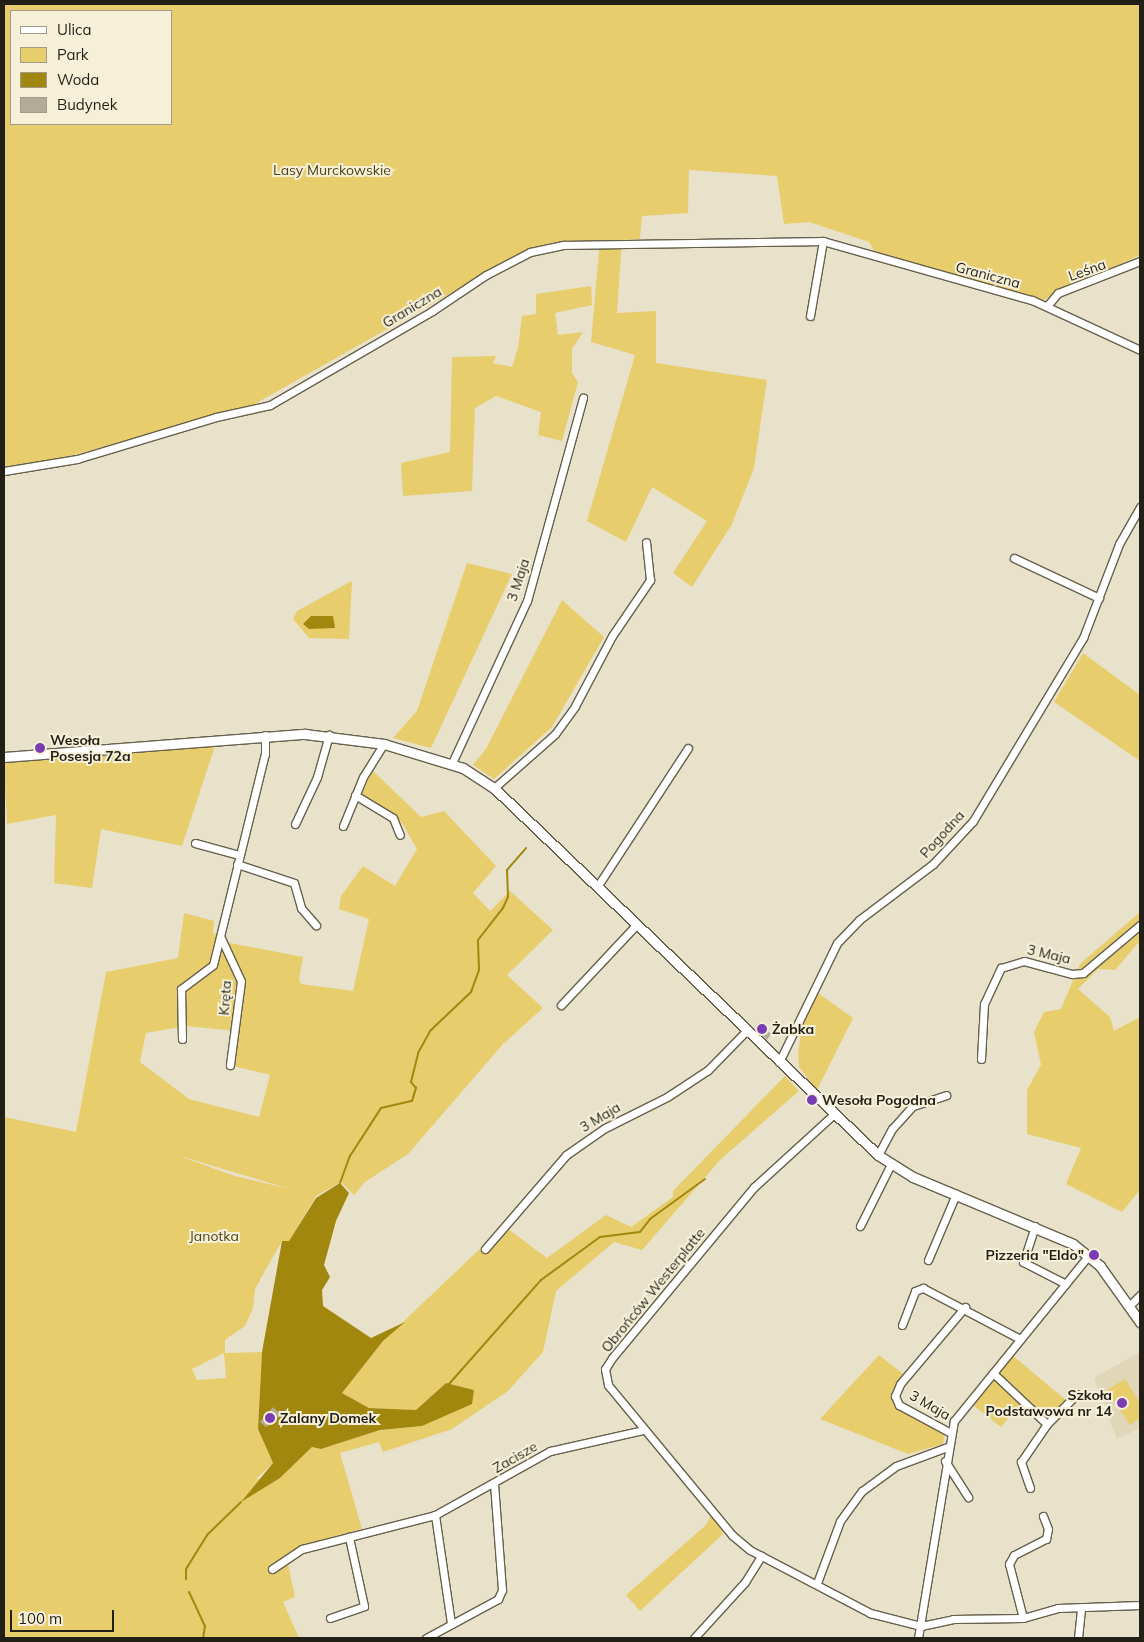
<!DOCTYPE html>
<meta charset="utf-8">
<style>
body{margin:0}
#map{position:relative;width:1144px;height:1642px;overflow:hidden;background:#e9e2cb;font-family:Mulish,sans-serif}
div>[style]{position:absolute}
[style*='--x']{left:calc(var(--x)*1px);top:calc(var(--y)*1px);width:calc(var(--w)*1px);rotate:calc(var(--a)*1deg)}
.built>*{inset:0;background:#dfd7b8}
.green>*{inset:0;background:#e7cd6c}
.water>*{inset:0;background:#a1870e}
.stream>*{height:2px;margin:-1px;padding:0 1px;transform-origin:1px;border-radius:1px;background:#a1870e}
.building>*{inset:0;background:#b2ac96}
.roads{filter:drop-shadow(1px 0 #66604c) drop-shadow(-1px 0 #66604c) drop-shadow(0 1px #66604c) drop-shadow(0 -1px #66604c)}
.minor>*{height:7px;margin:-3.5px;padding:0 3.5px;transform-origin:3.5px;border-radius:3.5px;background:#fff}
.tertiary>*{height:9px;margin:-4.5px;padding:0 4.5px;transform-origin:4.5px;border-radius:4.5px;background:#fff}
.dots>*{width:14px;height:14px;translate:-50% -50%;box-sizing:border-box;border:2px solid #f6f0d8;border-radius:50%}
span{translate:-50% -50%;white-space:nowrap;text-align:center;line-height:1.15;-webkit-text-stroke:4px #f6f0d8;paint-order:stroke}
.park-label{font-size:14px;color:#4d4217}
.street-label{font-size:14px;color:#211f16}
.poi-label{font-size:14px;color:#211f16;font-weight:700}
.left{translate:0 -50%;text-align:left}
.right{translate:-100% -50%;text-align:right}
.frame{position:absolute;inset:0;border:5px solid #211f16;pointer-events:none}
.legend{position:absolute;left:10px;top:10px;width:162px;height:115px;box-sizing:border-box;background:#f6f0d8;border:1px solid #a19c8a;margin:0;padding:6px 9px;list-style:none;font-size:15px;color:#211f16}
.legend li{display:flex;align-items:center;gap:10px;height:25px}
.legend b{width:25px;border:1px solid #a19c8a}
.scale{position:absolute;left:10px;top:1610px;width:104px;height:22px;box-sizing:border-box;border:2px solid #211f16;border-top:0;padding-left:6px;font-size:15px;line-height:18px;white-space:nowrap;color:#211f16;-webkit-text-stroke:4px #f6f0d8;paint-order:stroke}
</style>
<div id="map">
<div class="built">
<i style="clip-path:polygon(1140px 1352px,1140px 1428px,1117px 1439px,1094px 1378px)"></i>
</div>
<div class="green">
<i style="clip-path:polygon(evenodd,4px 4px,1140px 4px,1140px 255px,1041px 301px,876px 254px,869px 242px,809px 222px,784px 224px,777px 176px,689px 170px,688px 213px,642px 216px,640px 239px,622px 240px,617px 313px,656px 311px,656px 363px,767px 380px,754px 468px,732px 524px,692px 587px,673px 573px,707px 521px,652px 487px,626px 542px,587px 521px,635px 355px,591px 342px,600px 240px,527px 250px,253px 405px,63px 458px,4px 467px,4px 4px,11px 11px,171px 11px,171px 124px,11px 124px,11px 11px)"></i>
<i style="clip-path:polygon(591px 286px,592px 305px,555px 313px,558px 335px,583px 332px,572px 349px,572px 373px,578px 382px,562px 441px,538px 435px,541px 412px,496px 396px,475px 408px,472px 491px,403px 496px,401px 463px,450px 452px,452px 357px,496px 356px,493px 363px,512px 367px,518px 348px,522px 316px,536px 314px,536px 294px)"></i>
<i style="clip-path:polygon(467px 563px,512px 574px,431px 748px,393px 738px,417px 711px)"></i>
<i style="clip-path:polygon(352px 581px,349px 639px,309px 638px,293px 619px,297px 611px)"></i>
<i style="clip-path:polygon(562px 600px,604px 637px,552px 727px,494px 779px,473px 765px,486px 749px)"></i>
<i style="clip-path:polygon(1083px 653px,1140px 695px,1140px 761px,1054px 702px)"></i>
<i style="clip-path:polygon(216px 743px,182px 846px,101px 829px,92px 888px,54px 883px,56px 815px,7px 824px,4px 763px)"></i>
<i style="clip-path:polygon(evenodd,372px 770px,421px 817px,444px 811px,496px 866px,473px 893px,490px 911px,510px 891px,553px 930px,507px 975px,543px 1008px,503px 1044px,408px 1154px,365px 1182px,354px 1195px,341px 1182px,316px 1196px,289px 1241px,282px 1241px,255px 1289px,253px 1308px,245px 1326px,225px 1340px,225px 1353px,262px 1352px,258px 1429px,273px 1463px,256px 1479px,280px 1478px,312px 1447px,321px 1449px,380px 1430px,422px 1426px,474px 1390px,446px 1383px,416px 1410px,369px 1408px,342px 1393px,383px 1341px,504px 1226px,547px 1258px,606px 1215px,631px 1227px,673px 1197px,673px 1191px,785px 1076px,799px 1091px,720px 1160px,642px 1250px,614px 1242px,556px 1291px,543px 1352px,508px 1391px,452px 1429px,383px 1452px,379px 1442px,340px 1453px,362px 1529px,309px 1543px,286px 1555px,295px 1597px,283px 1602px,299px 1638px,4px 1638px,4px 1117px,76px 1132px,106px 972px,178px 958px,184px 913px,214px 921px,213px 933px,230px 943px,303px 957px,299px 979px,301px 984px,353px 991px,369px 919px,339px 909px,341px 896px,363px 866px,395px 886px,417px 849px,402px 823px,362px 794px,372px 770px,186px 1026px,237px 1031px,233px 1066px,270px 1075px,259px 1117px,189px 1099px,140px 1062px,146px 1033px,186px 1026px,372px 770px,182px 1157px,183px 1157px,290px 1189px,235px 1176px,182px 1157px,372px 770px,224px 1353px,226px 1378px,197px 1380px,192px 1369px,224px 1353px)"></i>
<i style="clip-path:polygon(1140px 912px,1140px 941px,1115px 970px,1098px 969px,1078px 989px,1110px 1017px,1114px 1031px,1140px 1017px,1140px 1190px,1122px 1212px,1066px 1184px,1081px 1148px,1027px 1134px,1027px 1090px,1041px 1065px,1034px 1032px,1044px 1012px,1061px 1009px,1080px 964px)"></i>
<i style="clip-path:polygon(818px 993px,853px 1018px,817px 1090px,799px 1067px,798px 1053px,802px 1027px)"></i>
<i style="clip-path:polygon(879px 1355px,903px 1374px,892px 1392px,895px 1407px,945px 1433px,943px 1444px,908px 1454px,820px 1419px)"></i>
<i style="clip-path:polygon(1012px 1355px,1067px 1401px,1050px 1427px,1020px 1405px,1001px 1427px,973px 1405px)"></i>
<i style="clip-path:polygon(1125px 1379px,1140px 1403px,1140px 1418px,1130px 1425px,1107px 1390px)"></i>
<i style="clip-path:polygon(713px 1511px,723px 1534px,640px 1611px,626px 1595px,706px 1525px)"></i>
</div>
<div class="water">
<i style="clip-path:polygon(311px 616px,333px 616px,335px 628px,309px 629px,303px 624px)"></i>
<i style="clip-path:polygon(340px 1183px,349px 1193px,336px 1221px,324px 1265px,330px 1277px,322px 1290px,323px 1306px,371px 1338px,405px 1322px,383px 1341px,342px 1393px,369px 1408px,416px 1410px,446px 1383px,474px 1390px,472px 1404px,422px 1426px,380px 1430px,321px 1449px,312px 1447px,280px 1478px,241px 1502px,273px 1463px,258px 1429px,262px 1352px,282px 1241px,289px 1241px,316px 1198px)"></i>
</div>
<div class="stream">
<i style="--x:340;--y:1183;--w:29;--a:-70"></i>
<i style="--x:350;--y:1156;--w:57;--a:-57.1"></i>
<i style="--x:381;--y:1108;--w:32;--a:-13"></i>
<i style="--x:412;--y:1101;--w:14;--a:-73"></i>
<i style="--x:416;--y:1088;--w:8;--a:-130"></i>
<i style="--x:411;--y:1082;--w:30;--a:-76"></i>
<i style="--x:418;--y:1053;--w:25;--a:-61"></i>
<i style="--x:430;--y:1031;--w:57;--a:-43.6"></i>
<i style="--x:471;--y:992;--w:23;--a:-70"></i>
<i style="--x:479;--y:970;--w:30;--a:-92"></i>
<i style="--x:478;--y:940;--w:41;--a:-52"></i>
<i style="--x:503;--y:908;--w:12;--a:-66"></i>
<i style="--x:508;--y:897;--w:27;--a:-92"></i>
<i style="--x:507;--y:870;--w:29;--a:-49"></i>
<i style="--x:449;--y:1384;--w:139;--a:-48.5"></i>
<i style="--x:541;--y:1280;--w:73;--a:-36.1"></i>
<i style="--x:600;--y:1237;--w:40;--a:-7.1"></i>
<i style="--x:640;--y:1232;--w:16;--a:-52"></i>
<i style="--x:650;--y:1219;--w:68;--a:-36"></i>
<i style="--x:186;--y:1579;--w:10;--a:-90"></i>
<i style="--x:186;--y:1569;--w:40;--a:-58"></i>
<i style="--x:207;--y:1535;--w:47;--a:-44.1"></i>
<i style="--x:189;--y:1592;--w:38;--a:65"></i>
<i style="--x:205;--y:1626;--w:12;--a:99"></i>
</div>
<div class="building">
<i style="clip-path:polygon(759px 1022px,771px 1034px,767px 1040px,755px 1026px)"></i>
<i style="clip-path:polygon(273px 1407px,281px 1415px,266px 1427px,260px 1422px)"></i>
</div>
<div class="roads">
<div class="minor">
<i style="--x:1047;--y:306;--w:17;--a:-50"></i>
<i style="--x:1058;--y:293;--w:88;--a:-21.3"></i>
<i style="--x:810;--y:316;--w:76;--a:-80.2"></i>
<i style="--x:4;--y:471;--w:74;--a:-9.3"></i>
<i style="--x:77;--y:459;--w:145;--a:-16.8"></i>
<i style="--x:216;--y:417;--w:55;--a:-12.5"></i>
<i style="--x:270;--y:405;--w:187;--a:-30.1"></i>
<i style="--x:432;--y:311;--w:65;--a:-33.7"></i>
<i style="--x:486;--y:275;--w:50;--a:-27.6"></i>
<i style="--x:530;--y:252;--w:35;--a:-12"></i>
<i style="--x:564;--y:245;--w:259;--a:-0.9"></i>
<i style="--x:823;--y:241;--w:217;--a:15.8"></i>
<i style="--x:1032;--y:300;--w:119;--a:24.8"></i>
<i style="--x:1014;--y:558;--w:94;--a:25.2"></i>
<i style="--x:452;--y:763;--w:179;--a:-65.2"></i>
<i style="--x:527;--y:601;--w:211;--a:-74.6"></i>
<i style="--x:494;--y:788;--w:81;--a:-41.5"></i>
<i style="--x:555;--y:734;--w:34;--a:-54"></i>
<i style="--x:575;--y:706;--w:79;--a:-62.1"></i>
<i style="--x:612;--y:636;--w:68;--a:-55.8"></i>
<i style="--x:650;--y:580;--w:38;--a:-96"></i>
<i style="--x:355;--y:795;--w:44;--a:31.2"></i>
<i style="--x:393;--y:818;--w:18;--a:68"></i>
<i style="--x:295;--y:824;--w:52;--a:-64.9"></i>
<i style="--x:317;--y:777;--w:44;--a:-74.1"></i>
<i style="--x:343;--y:826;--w:53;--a:-67.8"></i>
<i style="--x:363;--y:777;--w:39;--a:-58"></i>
<i style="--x:195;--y:843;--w:46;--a:15.3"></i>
<i style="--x:237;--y:864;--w:60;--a:18.4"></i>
<i style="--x:294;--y:883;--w:26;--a:74"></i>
<i style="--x:301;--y:908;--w:23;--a:49"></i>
<i style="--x:597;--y:887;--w:166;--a:-56.8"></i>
<i style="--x:221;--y:938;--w:47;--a:65.1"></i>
<i style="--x:241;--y:981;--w:85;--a:97.5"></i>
<i style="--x:561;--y:1005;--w:110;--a:-46.8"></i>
<i style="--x:182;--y:1039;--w:50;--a:-91.1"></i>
<i style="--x:181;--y:989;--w:40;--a:-37"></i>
<i style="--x:213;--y:965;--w:217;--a:-76.2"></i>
<i style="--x:265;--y:754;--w:19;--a:-90"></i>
<i style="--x:981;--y:1059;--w:55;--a:-86.9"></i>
<i style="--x:984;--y:1004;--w:40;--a:-65"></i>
<i style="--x:1001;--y:968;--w:24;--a:-17"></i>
<i style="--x:1024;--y:961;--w:50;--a:15.2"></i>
<i style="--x:1072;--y:974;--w:11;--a:-5"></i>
<i style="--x:1083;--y:973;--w:75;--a:-40.1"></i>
<i style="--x:779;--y:1062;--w:132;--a:-64"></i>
<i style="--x:837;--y:943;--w:32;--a:-46"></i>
<i style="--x:859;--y:920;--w:93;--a:-37.1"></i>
<i style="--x:933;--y:864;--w:59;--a:-47.1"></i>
<i style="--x:973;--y:821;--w:214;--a:-59"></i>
<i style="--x:1083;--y:638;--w:101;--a:-69"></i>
<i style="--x:1119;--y:544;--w:43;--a:-60.4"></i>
<i style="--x:834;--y:1114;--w:108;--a:137.6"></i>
<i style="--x:754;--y:1187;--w:222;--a:129.7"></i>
<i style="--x:612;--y:1358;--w:13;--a:122"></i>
<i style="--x:605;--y:1369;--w:16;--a:79"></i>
<i style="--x:608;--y:1385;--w:195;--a:50.4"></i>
<i style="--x:732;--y:1535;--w:23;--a:40"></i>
<i style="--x:750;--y:1550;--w:136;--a:27.7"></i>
<i style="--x:870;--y:1613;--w:53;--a:14.3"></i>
<i style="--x:921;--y:1626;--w:33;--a:-12"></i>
<i style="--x:953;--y:1619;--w:70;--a:-0.8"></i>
<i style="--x:1023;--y:1618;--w:36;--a:-16"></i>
<i style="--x:1058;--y:1608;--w:82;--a:-2.1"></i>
<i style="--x:878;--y:1155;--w:30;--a:-62"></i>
<i style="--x:892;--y:1129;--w:31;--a:-48"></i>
<i style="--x:913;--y:1106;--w:35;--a:-18"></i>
<i style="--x:860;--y:1226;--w:69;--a:-63.4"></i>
<i style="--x:1035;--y:1226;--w:38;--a:108"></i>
<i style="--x:1023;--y:1262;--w:48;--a:27.1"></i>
<i style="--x:485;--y:1249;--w:124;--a:-49.2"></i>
<i style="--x:566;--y:1155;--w:47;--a:-34.7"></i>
<i style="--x:605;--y:1128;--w:69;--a:-26.6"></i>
<i style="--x:667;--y:1097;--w:49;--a:-33.4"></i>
<i style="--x:708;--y:1070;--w:54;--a:-45.7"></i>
<i style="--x:928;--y:1260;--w:72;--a:-67"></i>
<i style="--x:1129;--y:1306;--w:16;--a:-45"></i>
<i style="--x:902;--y:1325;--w:36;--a:-69"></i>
<i style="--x:915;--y:1291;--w:9;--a:-21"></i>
<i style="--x:923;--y:1288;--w:110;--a:27.7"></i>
<i style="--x:993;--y:1373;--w:74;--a:43.4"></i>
<i style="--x:949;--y:1432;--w:57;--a:-151.6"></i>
<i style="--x:899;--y:1405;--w:10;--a:-114"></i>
<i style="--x:895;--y:1396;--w:13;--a:-67"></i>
<i style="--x:900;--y:1384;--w:101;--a:-49.8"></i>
<i style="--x:945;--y:1461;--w:43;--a:57.4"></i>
<i style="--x:1030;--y:1488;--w:28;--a:-109"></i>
<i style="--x:1021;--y:1462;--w:46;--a:-55.6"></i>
<i style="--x:1047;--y:1424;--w:42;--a:-45"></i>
<i style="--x:435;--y:1515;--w:110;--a:81.6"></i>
<i style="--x:272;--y:1569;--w:36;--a:-34"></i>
<i style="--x:302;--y:1549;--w:137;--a:-14.3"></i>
<i style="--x:435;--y:1515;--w:132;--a:-29.1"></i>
<i style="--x:550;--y:1451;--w:95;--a:-12.7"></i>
<i style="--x:817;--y:1583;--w:66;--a:-69.6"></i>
<i style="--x:840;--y:1521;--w:37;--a:-54"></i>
<i style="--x:862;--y:1491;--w:42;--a:-36.3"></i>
<i style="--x:896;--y:1466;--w:54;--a:-20.4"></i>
<i style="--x:330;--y:1618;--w:36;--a:-19"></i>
<i style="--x:364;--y:1606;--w:71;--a:-102.3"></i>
<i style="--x:1023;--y:1618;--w:56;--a:-104.5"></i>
<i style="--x:1009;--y:1564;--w:10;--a:-61"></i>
<i style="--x:1014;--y:1555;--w:36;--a:-27"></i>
<i style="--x:1046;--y:1539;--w:10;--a:-79"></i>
<i style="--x:1048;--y:1529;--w:14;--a:-111"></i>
<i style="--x:426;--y:1638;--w:82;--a:-28.4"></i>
<i style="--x:498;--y:1599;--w:10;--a:-66"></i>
<i style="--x:502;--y:1590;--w:107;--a:-94.3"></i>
<i style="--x:694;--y:1638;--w:76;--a:-47.7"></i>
<i style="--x:745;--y:1582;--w:31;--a:-58"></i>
<i style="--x:918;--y:1638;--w:220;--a:-80.6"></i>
<i style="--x:954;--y:1421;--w:214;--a:-50.9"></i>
<i style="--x:1078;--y:1638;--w:31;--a:-84"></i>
</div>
<div class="tertiary">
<i style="--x:4;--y:757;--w:302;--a:-4.4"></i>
<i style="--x:305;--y:734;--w:80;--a:7.2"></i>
<i style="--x:384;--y:744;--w:83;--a:16.9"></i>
<i style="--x:463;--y:768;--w:37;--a:33"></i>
<i style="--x:494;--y:788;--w:531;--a:43.7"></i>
<i style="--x:878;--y:1155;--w:41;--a:32.2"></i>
<i style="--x:913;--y:1177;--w:173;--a:22.7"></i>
<i style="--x:1073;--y:1244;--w:35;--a:39"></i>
<i style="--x:1100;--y:1266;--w:69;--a:54.5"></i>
</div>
</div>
<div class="dots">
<i style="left:40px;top:748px;background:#7a3cb2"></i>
<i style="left:762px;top:1029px;background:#7a3cb2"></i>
<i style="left:812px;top:1100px;background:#7a3cb2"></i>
<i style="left:1094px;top:1255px;background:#7a3cb2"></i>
<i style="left:1122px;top:1403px;background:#7a3cb2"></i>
<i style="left:270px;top:1418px;background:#7a3cb2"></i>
</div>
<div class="park-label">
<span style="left:332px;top:170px">Lasy Murckowskie</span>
<span style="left:214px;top:1236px">Janotka</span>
</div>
<div class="street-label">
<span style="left:1087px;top:270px;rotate:-20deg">Leśna</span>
<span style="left:988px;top:275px;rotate:15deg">Graniczna</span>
<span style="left:412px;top:307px;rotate:-31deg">Graniczna</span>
<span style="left:518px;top:580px;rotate:-72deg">3 Maja</span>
<span style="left:942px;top:834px;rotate:-48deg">Pogodna</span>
<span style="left:1049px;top:954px;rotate:13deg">3 Maja</span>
<span style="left:225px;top:998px;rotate:-86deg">Kręta</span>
<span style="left:600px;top:1117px;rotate:-31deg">3 Maja</span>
<span style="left:653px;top:1290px;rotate:-51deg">Obrońców Westerplatte</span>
<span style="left:930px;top:1405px;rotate:30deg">3 Maja</span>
<span style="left:515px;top:1457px;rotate:-30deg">Zacisze</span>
</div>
<div class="poi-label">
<span class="left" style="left:50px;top:748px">Wesoła<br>Posesja 72a</span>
<span class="left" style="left:772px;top:1029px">Żabka</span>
<span class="left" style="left:822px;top:1100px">Wesoła Pogodna</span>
<span class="right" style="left:1084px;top:1255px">Pizzeria "Eldo"</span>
<span class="right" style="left:1112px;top:1403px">Szkoła<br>Podstawowa nr 14</span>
<span class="left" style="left:280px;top:1418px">Zalany Domek</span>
</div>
<div class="frame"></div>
<ul class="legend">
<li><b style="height:6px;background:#fff"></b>Ulica</li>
<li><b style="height:14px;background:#e7cd6c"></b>Park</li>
<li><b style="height:14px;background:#a1870e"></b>Woda</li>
<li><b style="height:14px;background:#b2ac96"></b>Budynek</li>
</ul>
<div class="scale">100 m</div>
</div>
